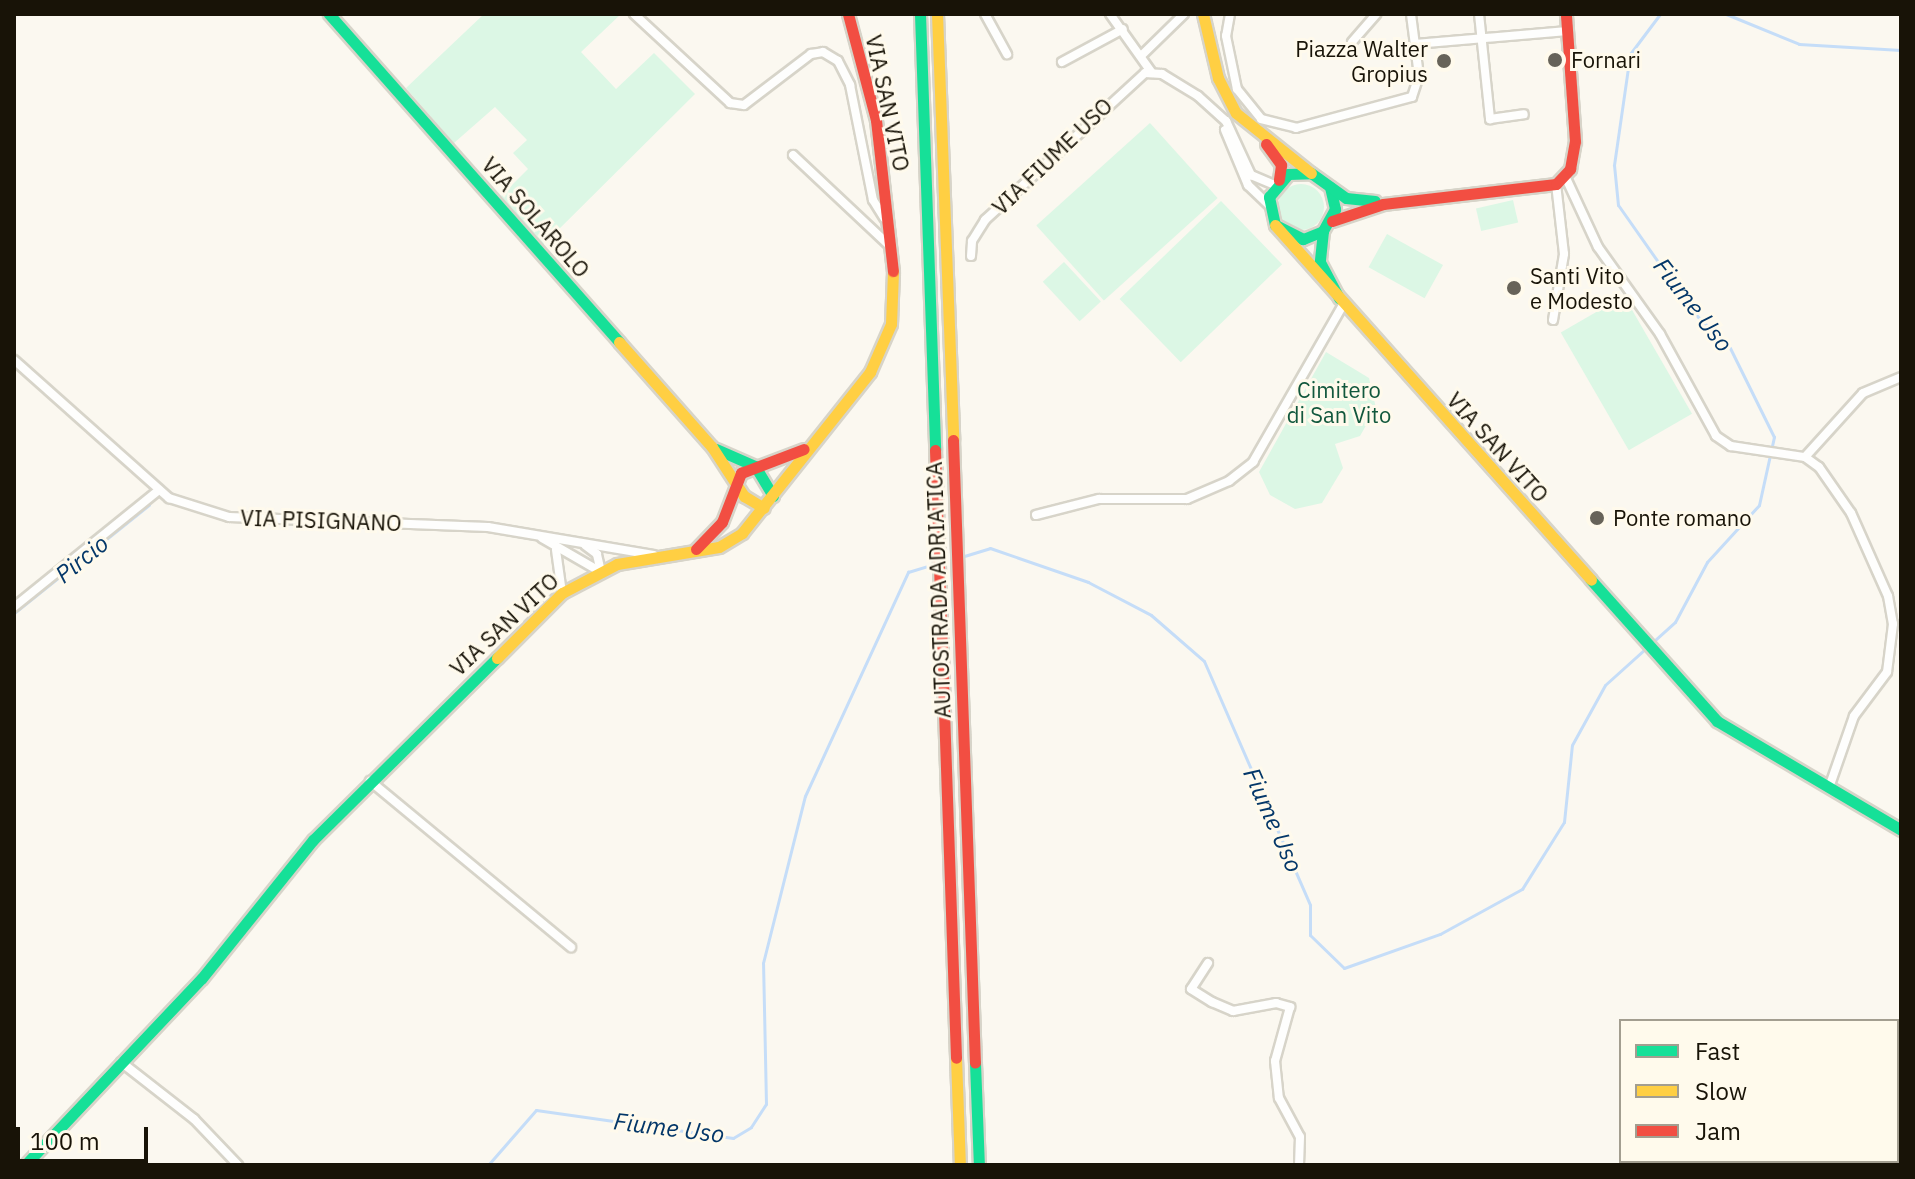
<!DOCTYPE html>
<style>
body{margin:0}
#map{position:relative;width:1915px;height:1179px;overflow:hidden;background:#fbf8f0;font-family:"IBM Plex Sans",sans-serif}
div>[style]{position:absolute}
[style*='--x']{left:calc(var(--x)*1px);top:calc(var(--y)*1px);width:calc(var(--w)*1px);rotate:calc(var(--a)*1deg)}
.green>*{inset:0;background:#dcf7e5;transform-origin:0 0}
.round{border-radius:50%}
.stream>*{height:3px;margin:-1.5px;padding:0 1.5px;transform-origin:1.5px;border-radius:1.5px;background:#c5ddf8}
.roads{filter:drop-shadow(2px 0 #d7d4c9) drop-shadow(-2px 0 #d7d4c9) drop-shadow(0 2px #d7d4c9) drop-shadow(0 -2px #d7d4c9)}
.street>*{height:8px;margin:-4px;padding:0 4px;transform-origin:4px;border-radius:4px;background:#fefefd}
.fast>*{height:11px;margin:-5.5px;padding:0 5.5px;transform-origin:5.5px;border-radius:5.5px;background:#16e098}
.slow>*{height:11px;margin:-5.5px;padding:0 5.5px;transform-origin:5.5px;border-radius:5.5px;background:#ffcf43}
.jam>*{height:11px;margin:-5.5px;padding:0 5.5px;transform-origin:5.5px;border-radius:5.5px;background:#f24e42}
.dots>*{width:22px;height:22px;translate:-50% -50%;box-sizing:border-box;border:4px solid #fffaec;border-radius:50%}
span{translate:-50% -50%;white-space:nowrap;text-align:center;line-height:1.15;-webkit-text-stroke:6px #fffaec;paint-order:stroke}
.poi-label{font-size:22px;color:#181307}
.right{translate:-100% -50%;text-align:right}
.left{translate:0 -50%;text-align:left}
.street-label{font-size:22px;color:#181307}
.park-label{font-size:22px;color:#12583d}
.water-label{font-size:24px;color:#043769;font-style:italic}
.frame{position:absolute;inset:0;border:16px solid #181307;pointer-events:none}
.legend{position:absolute;left:1619px;top:1019px;width:280px;height:144px;box-sizing:border-box;background:#fffaec;border:2px solid #a39e90;margin:0;padding:10px 14px;list-style:none;font-size:24px;color:#181307}
.legend li{display:flex;align-items:center;gap:16px;height:40px}
.legend b{width:40px;border:2px solid #a39e90}
.scale{position:absolute;left:16px;top:1127px;width:132px;height:36px;box-sizing:border-box;border:4px solid #181307;border-top:0;padding-left:10px;font-size:24px;line-height:28px;white-space:nowrap;color:#181307;-webkit-text-stroke:6px #fffaec;paint-order:stroke}
</style>
<div id="map">
<div class="green">
<i style="clip-path:polygon(484px 14px,621px 14px,581px 52px,616px 89px,654px 53px,695px 94px,543px 245px,501px 196px,528px 169px,513px 153px,527px 140px,495px 107px,454px 143px,406px 88px)"></i>
<i style="left:1150px;top:123px;width:101px;height:153px;rotate:48deg"></i>
<i class="round" style="left:1278px;top:184px;width:46px;height:46px"></i>
<i style="left:1513px;top:200px;width:23px;height:38px;rotate:77deg"></i>
<i style="left:1221px;top:201px;width:88px;height:141px;rotate:46deg"></i>
<i style="left:1387px;top:234px;width:64px;height:38px;rotate:29deg"></i>
<i style="left:1064px;top:262px;width:54px;height:29px;rotate:47deg"></i>
<i style="left:1624px;top:296px;width:136px;height:73px;rotate:60deg"></i>
<i style="clip-path:polygon(1326px 352px,1369px 378px,1376px 408px,1360px 436px,1335px 444px,1343px 468px,1322px 503px,1295px 509px,1270px 495px,1259px 472px)"></i>
</div>
<div class="stream">
<i style="--x:1726;--y:14;--w:79;--a:22.3"></i>
<i style="--x:1799;--y:44;--w:102;--a:3.4"></i>
<i style="--x:961;--y:557;--w:30;--a:-17"></i>
<i style="--x:990;--y:548;--w:104;--a:19.1"></i>
<i style="--x:1088;--y:582;--w:71;--a:27.6"></i>
<i style="--x:1151;--y:615;--w:70;--a:41"></i>
<i style="--x:1204;--y:661;--w:266;--a:66.5"></i>
<i style="--x:1310;--y:905;--w:30;--a:90"></i>
<i style="--x:1310;--y:935;--w:47;--a:44.1"></i>
<i style="--x:1344;--y:968;--w:102;--a:-19.5"></i>
<i style="--x:1440;--y:934;--w:94;--a:-28.8"></i>
<i style="--x:1522;--y:889;--w:79;--a:-57.9"></i>
<i style="--x:1564;--y:822;--w:77;--a:-84.1"></i>
<i style="--x:1572;--y:745;--w:68;--a:-61.2"></i>
<i style="--x:1605;--y:685;--w:94;--a:-42"></i>
<i style="--x:1675;--y:622;--w:68;--a:-61.9"></i>
<i style="--x:1707;--y:562;--w:77;--a:-47.6"></i>
<i style="--x:1759;--y:505;--w:70;--a:-77.6"></i>
<i style="--x:1774;--y:437;--w:99;--a:-116.3"></i>
<i style="--x:1730;--y:348;--w:50;--a:-135.8"></i>
<i style="--x:1694;--y:313;--w:132;--a:-125.1"></i>
<i style="--x:1618;--y:205;--w:40;--a:-95.7"></i>
<i style="--x:1614;--y:165;--w:112;--a:-81.8"></i>
<i style="--x:1630;--y:54;--w:50;--a:-53.1"></i>
<i style="--x:14;--y:613;--w:173;--a:-38.7"></i>
<i style="--x:488;--y:1165;--w:73;--a:-48.9"></i>
<i style="--x:536;--y:1110;--w:199;--a:8.1"></i>
<i style="--x:733;--y:1138;--w:21;--a:-31"></i>
<i style="--x:751;--y:1127;--w:27;--a:-57"></i>
<i style="--x:766;--y:1104;--w:141;--a:-91.2"></i>
<i style="--x:763;--y:963;--w:172;--a:-75.9"></i>
<i style="--x:805;--y:796;--w:247;--a:-65.3"></i>
<i style="--x:908;--y:572;--w:27;--a:-17"></i>
</div>
<div class="roads">
<div class="street">
<i style="--x:634;--y:14;--w:131;--a:42.8"></i>
<i style="--x:730;--y:103;--w:14;--a:8"></i>
<i style="--x:744;--y:105;--w:84;--a:-37.3"></i>
<i style="--x:811;--y:54;--w:12;--a:-9"></i>
<i style="--x:823;--y:52;--w:17;--a:31"></i>
<i style="--x:838;--y:61;--w:27;--a:63"></i>
<i style="--x:850;--y:85;--w:117;--a:78.7"></i>
<i style="--x:873;--y:200;--w:22;--a:58"></i>
<i style="--x:985;--y:14;--w:46;--a:61.2"></i>
<i style="--x:1110;--y:14;--w:72;--a:54.6"></i>
<i style="--x:1230;--y:14;--w:22;--a:100"></i>
<i style="--x:1226;--y:36;--w:54;--a:78.3"></i>
<i style="--x:1237;--y:89;--w:38;--a:51"></i>
<i style="--x:1261;--y:119;--w:36;--a:14"></i>
<i style="--x:1296;--y:128;--w:120;--a:-15"></i>
<i style="--x:1412;--y:97;--w:22;--a:-72"></i>
<i style="--x:1419;--y:76;--w:63;--a:-97.4"></i>
<i style="--x:1479;--y:14;--w:106;--a:84"></i>
<i style="--x:1490;--y:119;--w:34;--a:-8"></i>
<i style="--x:1352;--y:42;--w:37;--a:-49"></i>
<i style="--x:1415;--y:44;--w:153;--a:-4.9"></i>
<i style="--x:1143;--y:54;--w:57;--a:-44.3"></i>
<i style="--x:1062;--y:62;--w:69;--a:-28.4"></i>
<i style="--x:1225;--y:130;--w:60;--a:67.3"></i>
<i style="--x:1248;--y:185;--w:28;--a:44"></i>
<i style="--x:793;--y:155;--w:134;--a:43.2"></i>
<i style="--x:1565;--y:176;--w:78;--a:65.1"></i>
<i style="--x:1598;--y:247;--w:107;--a:54.5"></i>
<i style="--x:1660;--y:334;--w:116;--a:61.2"></i>
<i style="--x:1716;--y:436;--w:18;--a:34"></i>
<i style="--x:1731;--y:446;--w:75;--a:8.5"></i>
<i style="--x:1805;--y:457;--w:17;--a:36"></i>
<i style="--x:1819;--y:467;--w:56;--a:55.2"></i>
<i style="--x:1851;--y:513;--w:91;--a:66"></i>
<i style="--x:1888;--y:596;--w:28;--a:80"></i>
<i style="--x:1893;--y:624;--w:48;--a:97.1"></i>
<i style="--x:1887;--y:672;--w:55;--a:126.9"></i>
<i style="--x:1854;--y:716;--w:73;--a:109.2"></i>
<i style="--x:971;--y:256;--w:15;--a:-86"></i>
<i style="--x:972;--y:241;--w:25;--a:-58"></i>
<i style="--x:985;--y:220;--w:217;--a:-42.6"></i>
<i style="--x:1145;--y:73;--w:17;--a:3"></i>
<i style="--x:1162;--y:74;--w:42;--a:31.4"></i>
<i style="--x:1198;--y:96;--w:38;--a:42"></i>
<i style="--x:1226;--y:121;--w:60;--a:65.2"></i>
<i style="--x:1251;--y:175;--w:26;--a:23"></i>
<i style="--x:1553;--y:320;--w:67;--a:-80.5"></i>
<i style="--x:1564;--y:254;--w:70;--a:-96.5"></i>
<i style="--x:14;--y:360;--w:208;--a:41.7"></i>
<i style="--x:169;--y:498;--w:63;--a:17.6"></i>
<i style="--x:229;--y:517;--w:259;--a:2.2"></i>
<i style="--x:488;--y:527;--w:168;--a:9.6"></i>
<i style="--x:1805;--y:457;--w:86;--a:-47.8"></i>
<i style="--x:1863;--y:393;--w:41;--a:-22.8"></i>
<i style="--x:1036;--y:515;--w:65;--a:-14.3"></i>
<i style="--x:1099;--y:499;--w:88;--a:0"></i>
<i style="--x:1187;--y:499;--w:46;--a:-23.2"></i>
<i style="--x:1229;--y:481;--w:31;--a:-38"></i>
<i style="--x:1253;--y:462;--w:183;--a:-60.2"></i>
<i style="--x:542;--y:538;--w:68;--a:30"></i>
<i style="--x:601;--y:572;--w:18;--a:-103"></i>
<i style="--x:597;--y:554;--w:15;--a:-143"></i>
<i style="--x:556;--y:550;--w:43;--a:82.1"></i>
<i style="--x:14;--y:607;--w:186;--a:-38.9"></i>
<i style="--x:370;--y:781;--w:261;--a:39.6"></i>
<i style="--x:1208;--y:963;--w:31;--a:123"></i>
<i style="--x:1191;--y:989;--w:25;--a:32"></i>
<i style="--x:1212;--y:1002;--w:23;--a:23"></i>
<i style="--x:1233;--y:1011;--w:44;--a:-10.5"></i>
<i style="--x:1276;--y:1003;--w:15;--a:16"></i>
<i style="--x:1290;--y:1007;--w:56;--a:105.5"></i>
<i style="--x:1275;--y:1061;--w:37;--a:84"></i>
<i style="--x:1279;--y:1098;--w:44;--a:61.7"></i>
<i style="--x:1300;--y:1137;--w:28;--a:92"></i>
<i style="--x:121;--y:1062;--w:93;--a:38"></i>
<i style="--x:194;--y:1119;--w:64;--a:46.3"></i>
</div>
<div class="fast">
<i style="--x:329;--y:14;--w:438;--a:48.5"></i>
<i style="--x:920;--y:14;--w:436;--a:88"></i>
<i style="--x:1330;--y:187;--w:23;--a:77"></i>
<i style="--x:1335;--y:209;--w:25;--a:119"></i>
<i style="--x:1323;--y:231;--w:22;--a:158"></i>
<i style="--x:1303;--y:239;--w:31;--a:-153"></i>
<i style="--x:1275;--y:225;--w:29;--a:-102"></i>
<i style="--x:1269;--y:197;--w:30;--a:-50"></i>
<i style="--x:1288;--y:174;--w:23;--a:-2"></i>
<i style="--x:1311;--y:173;--w:43;--a:35.5"></i>
<i style="--x:1346;--y:198;--w:29;--a:6"></i>
<i style="--x:1323;--y:231;--w:31;--a:96"></i>
<i style="--x:1320;--y:262;--w:41;--a:62.2"></i>
<i style="--x:716;--y:449;--w:43;--a:23.6"></i>
<i style="--x:755;--y:466;--w:35;--a:59"></i>
<i style="--x:1591;--y:580;--w:189;--a:48.2"></i>
<i style="--x:1717;--y:721;--w:214;--a:30.6"></i>
<i style="--x:975;--y:1063;--w:102;--a:87.8"></i>
<i style="--x:25;--y:1165;--w:257;--a:-46.6"></i>
<i style="--x:202;--y:978;--w:177;--a:-51.2"></i>
<i style="--x:313;--y:840;--w:259;--a:-44.7"></i>
</div>
<div class="slow">
<i style="--x:937;--y:14;--w:426;--a:87.8"></i>
<i style="--x:1203;--y:14;--w:66;--a:76.8"></i>
<i style="--x:1218;--y:78;--w:39;--a:63"></i>
<i style="--x:1236;--y:113;--w:96;--a:38.7"></i>
<i style="--x:1275;--y:225;--w:475;--a:48.3"></i>
<i style="--x:619;--y:342;--w:140;--a:48.5"></i>
<i style="--x:712;--y:447;--w:59;--a:56.9"></i>
<i style="--x:744;--y:496;--w:23;--a:31"></i>
<i style="--x:497;--y:658;--w:92;--a:-45"></i>
<i style="--x:562;--y:593;--w:62;--a:-27.8"></i>
<i style="--x:617;--y:564;--w:103;--a:-9.5"></i>
<i style="--x:719;--y:547;--w:27;--a:-31"></i>
<i style="--x:742;--y:533;--w:206;--a:-51.5"></i>
<i style="--x:870;--y:372;--w:52;--a:-66.4"></i>
<i style="--x:891;--y:324;--w:53;--a:-87.8"></i>
<i style="--x:956;--y:1058;--w:107;--a:87.9"></i>
</div>
<div class="jam">
<i style="--x:848;--y:14;--w:110;--a:75.2"></i>
<i style="--x:876;--y:120;--w:152;--a:83.6"></i>
<i style="--x:1266;--y:144;--w:26;--a:54"></i>
<i style="--x:1281;--y:165;--w:15;--a:98"></i>
<i style="--x:1332;--y:221;--w:54;--a:-18.4"></i>
<i style="--x:1383;--y:204;--w:174;--a:-6.6"></i>
<i style="--x:1556;--y:184;--w:21;--a:-47"></i>
<i style="--x:1570;--y:169;--w:28;--a:-80"></i>
<i style="--x:1575;--y:141;--w:127;--a:-94.1"></i>
<i style="--x:953;--y:440;--w:623;--a:87.98"></i>
<i style="--x:935;--y:450;--w:608;--a:88.02"></i>
<i style="--x:696;--y:549;--w:37;--a:-46"></i>
<i style="--x:722;--y:522;--w:53;--a:-68.8"></i>
<i style="--x:741;--y:473;--w:67;--a:-20.9"></i>
</div>
</div>
<div class="dots">
<i style="left:1555px;top:60px;background:#676359"></i>
<i style="left:1444px;top:61px;background:#676359"></i>
<i style="left:1514px;top:288px;background:#676359"></i>
<i style="left:1597px;top:518px;background:#676359"></i>
</div>
<div class="poi-label">
<span class="right" style="left:1428px;top:61px">Piazza Walter<br>Gropius</span>
<span class="left" style="left:1571px;top:60px">Fornari</span>
<span class="left" style="left:1530px;top:288px">Santi Vito<br>e Modesto</span>
<span class="left" style="left:1613px;top:518px">Ponte romano</span>
</div>
<div class="street-label">
<span style="left:888px;top:103px;rotate:78deg">VIA SAN VITO</span>
<span style="left:1052px;top:156px;rotate:-44deg">VIA FIUME USO</span>
<span style="left:536px;top:217px;rotate:49deg">VIA SOLAROLO</span>
<span style="left:1498px;top:447px;rotate:48deg">VIA SAN VITO</span>
<span style="left:321px;top:520px;rotate:2deg">VIA PISIGNANO</span>
<span style="left:938px;top:590px;rotate:-92deg">AUTOSTRADA ADRIATICA</span>
<span style="left:504px;top:624px;rotate:-43deg">VIA SAN VITO</span>
</div>
<div class="park-label">
<span style="left:1339px;top:402px">Cimitero<br>di San Vito</span>
</div>
<div class="water-label">
<span style="left:1693px;top:305px;rotate:52deg">Fiume Uso</span>
<span style="left:82px;top:559px;rotate:-39deg">Pircio</span>
<span style="left:1273px;top:820px;rotate:66deg">Fiume Uso</span>
<span style="left:669px;top:1128px;rotate:7deg">Fiume Uso</span>
</div>
<div class="frame"></div>
<ul class="legend">
<li><b style="height:10px;background:#16e098"></b>Fast</li>
<li><b style="height:10px;background:#ffcf43"></b>Slow</li>
<li><b style="height:10px;background:#f24e42"></b>Jam</li>
</ul>
<div class="scale">100 m</div>
</div>
